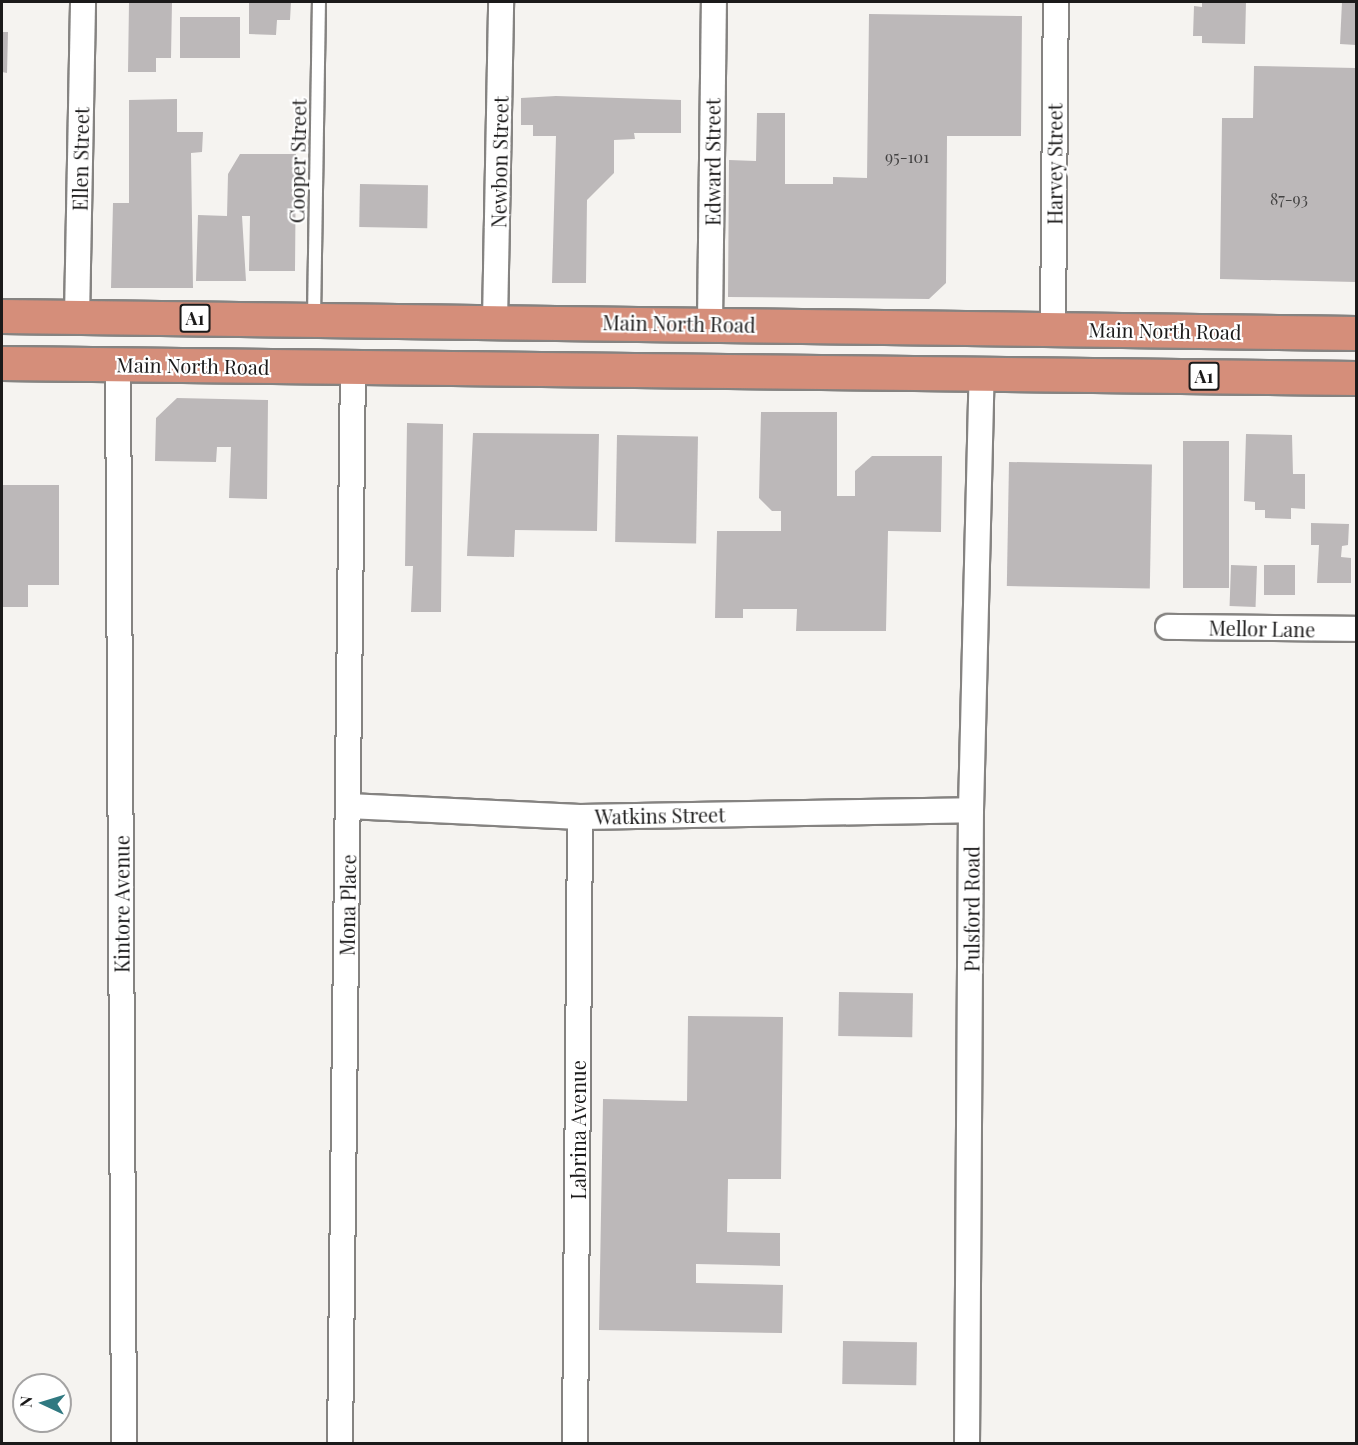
<!DOCTYPE html>
<style>
body{margin:0}
#map{position:relative;width:1358px;height:1445px;overflow:hidden;background:#f5f3f0;font-family:"Playfair Display",serif}
div>[style]{position:absolute}
[style*='--x']{left:calc(var(--x)*1px);top:calc(var(--y)*1px);width:calc(var(--w)*1px);rotate:calc(var(--a)*1deg)}
.building>*{inset:0;background:#bcb8b9;transform-origin:0 0}
.roads{filter:drop-shadow(2px 0 #858381) drop-shadow(-2px 0 #858381) drop-shadow(0 2px #858381) drop-shadow(0 -2px #858381)}
.lane>*{height:12px;margin:-6px;padding:0 6px;transform-origin:6px;border-radius:6px;background:#fff}
.street>*{height:24px;margin:-12px;padding:0 12px;transform-origin:12px;border-radius:12px;background:#fff}
.highway>*{height:33px;margin:-16.5px;padding:0 16.5px;transform-origin:16.5px;border-radius:16.5px;background:#d58e7a}
span{translate:-50% -50%;white-space:nowrap;text-align:center;line-height:1.15;-webkit-text-stroke:4.5px #fff;paint-order:stroke}
.number-label{font-size:16px;color:#434242}
.number-label span{-webkit-text-stroke-width:0}
.shield-label span{padding:2px 4px;background:#fff;border:2px solid;border-radius:4px;-webkit-text-stroke-width:0}
.shield-label{font-size:18px;color:#1b1a1a;font-weight:700}
.street-label{font-size:20px;color:#1b1a1a}
.frame{position:absolute;inset:0;border:3px solid #1b1a1a;pointer-events:none}
.north{position:absolute;left:12px;top:1373px;width:60px;height:60px;box-sizing:border-box;background:#fff;border:2px solid #a4a3a3;border-radius:50%;rotate:274deg;font-size:16px;font-weight:700;line-height:24px;text-align:center;color:#1b1a1a}
.north::after{content:'';display:block;margin:auto;width:21px;height:27px;background:#307981;clip-path:polygon(50% 0,100% 100%,50% 72%,0 100%)}
</style>
<div id="map">
<div class="building">
<i style="clip-path:polygon(129px 2px,172px 2px,171px 58px,156px 58px,156px 72px,128px 72px)"></i>
<i style="clip-path:polygon(249px 2px,291px 2px,290px 20px,277px 20px,276px 35px,249px 34px)"></i>
<i style="clip-path:polygon(1202px 2px,1246px 2px,1245px 44px,1202px 43px,1202px 36px,1193px 36px,1194px 6px,1202px 7px)"></i>
<i style="clip-path:polygon(1342px 2px,1356px 2px,1356px 45px,1340px 44px)"></i>
<i style="clip-path:polygon(869px 14px,1022px 16px,1021px 136px,947px 136px,946px 283px,929px 299px,728px 297px,729px 160px,756px 161px,757px 113px,785px 113px,785px 184px,833px 184px,833px 177px,867px 178px)"></i>
<i style="left:180px;top:17px;width:60px;height:41px"></i>
<i style="clip-path:polygon(2px 32px,8px 32px,7px 73px,2px 72px)"></i>
<i style="clip-path:polygon(1254px 66px,1356px 68px,1356px 282px,1220px 279px,1222px 118px,1253px 118px)"></i>
<i style="clip-path:polygon(556px 96px,681px 100px,681px 133px,634px 133px,635px 139px,614px 140px,614px 173px,587px 200px,586px 283px,552px 283px,556px 136px,533px 136px,533px 125px,521px 125px,521px 98px)"></i>
<i style="clip-path:polygon(177px 99px,177px 132px,203px 132px,202px 152px,191px 153px,193px 288px,111px 288px,113px 203px,129px 203px,129px 100px)"></i>
<i style="clip-path:polygon(240px 154px,296px 154px,295px 271px,249px 271px,250px 216px,242px 216px,246px 281px,196px 281px,198px 215px,227px 216px,228px 174px)"></i>
<i style="left:360px;top:184px;width:68px;height:43px;rotate:1deg"></i>
<i style="clip-path:polygon(177px 398px,268px 400px,267px 499px,229px 498px,231px 447px,217px 447px,216px 462px,155px 461px,156px 418px)"></i>
<i style="clip-path:polygon(761px 412px,837px 412px,837px 496px,855px 496px,855px 471px,872px 456px,942px 456px,941px 532px,888px 531px,886px 631px,796px 631px,797px 609px,743px 609px,743px 618px,715px 618px,717px 531px,781px 531px,781px 511px,772px 511px,759px 498px)"></i>
<i style="clip-path:polygon(407px 423px,443px 424px,441px 612px,411px 612px,413px 566px,405px 566px)"></i>
<i style="clip-path:polygon(473px 433px,599px 434px,597px 531px,515px 530px,514px 557px,467px 556px)"></i>
<i style="clip-path:polygon(1246px 434px,1292px 435px,1293px 474px,1305px 474px,1305px 509px,1291px 508px,1291px 519px,1265px 518px,1265px 510px,1255px 510px,1255px 502px,1244px 501px)"></i>
<i style="left:617px;top:435px;width:81px;height:107px;rotate:1deg"></i>
<i style="left:1183px;top:441px;width:46px;height:147px"></i>
<i style="left:1009px;top:462px;width:143px;height:124px;rotate:1deg"></i>
<i style="clip-path:polygon(2px 485px,59px 485px,59px 585px,28px 585px,28px 607px,2px 607px)"></i>
<i style="clip-path:polygon(1311px 523px,1349px 524px,1348px 545px,1342px 546px,1341px 557px,1351px 558px,1351px 583px,1317px 583px,1319px 545px,1311px 545px)"></i>
<i style="left:1231px;top:565px;width:26px;height:41px;rotate:2deg"></i>
<i style="left:1264px;top:565px;width:31px;height:30px"></i>
<i style="left:839px;top:992px;width:74px;height:44px;rotate:1deg"></i>
<i style="clip-path:polygon(688px 1016px,783px 1017px,781px 1179px,728px 1179px,727px 1232px,780px 1233px,780px 1266px,696px 1264px,696px 1283px,783px 1285px,782px 1333px,599px 1330px,603px 1099px,687px 1101px)"></i>
<i style="left:843px;top:1341px;width:74px;height:43px;rotate:1deg"></i>
</div>
<div class="roads">
<div class="lane">
<i style="--x:314;--y:318;--w:316;--a:-89.1"></i>
</div>
<div class="street">
<i style="--x:77;--y:317;--w:315;--a:-88.9"></i>
<i style="--x:495;--y:322;--w:320;--a:-88.9"></i>
<i style="--x:710;--y:323;--w:321;--a:-89.3"></i>
<i style="--x:1053;--y:327;--w:325;--a:-89.5"></i>
<i style="--x:118;--y:365;--w:1079;--a:89.68"></i>
<i style="--x:1168;--y:627;--w:188;--a:0.6"></i>
<i style="--x:348;--y:806;--w:232;--a:2.7"></i>
<i style="--x:580;--y:817;--w:391;--a:-1"></i>
<i style="--x:340;--y:1444;--w:1077;--a:-89.31"></i>
<i style="--x:575;--y:1444;--w:627;--a:-89.54"></i>
<i style="--x:967;--y:1444;--w:634;--a:-89.64"></i>
<i style="--x:971;--y:810;--w:435;--a:-88.6"></i>
</div>
<div class="highway">
<i style="--x:2;--y:316;--w:1354;--a:0.72"></i>
<i style="--x:2;--y:363;--w:1354;--a:0.63"></i>
</div>
</div>
<div class="number-label">
<span style="left:907px;top:157px">95-101</span>
<span style="left:1289px;top:199px">87-93</span>
</div>
<div class="shield-label">
<span style="left:195px;top:318px">A1</span>
<span style="left:1204px;top:376px">A1</span>
</div>
<div class="street-label">
<span style="left:80px;top:159px;rotate:-89deg">Ellen Street</span>
<span style="left:297px;top:161px;rotate:-89deg">Cooper Street</span>
<span style="left:499px;top:162px;rotate:-89deg">Newbon Street</span>
<span style="left:712px;top:162px;rotate:-90deg">Edward Street</span>
<span style="left:1054px;top:164px;rotate:-90deg">Harvey Street</span>
<span style="left:679px;top:323px;rotate:1deg">Main North Road</span>
<span style="left:1165px;top:330px;rotate:1deg">Main North Road</span>
<span style="left:193px;top:365px;rotate:1deg">Main North Road</span>
<span style="left:1262px;top:628px;rotate:1deg">Mellor Lane</span>
<span style="left:660px;top:815px;rotate:-1deg">Watkins Street</span>
<span style="left:121px;top:904px;rotate:-90deg">Kintore Avenue</span>
<span style="left:347px;top:905px;rotate:-89deg">Mona Place</span>
<span style="left:971px;top:909px;rotate:-90deg">Pulsford Road</span>
<span style="left:577px;top:1130px;rotate:-90deg">Labrina Avenue</span>
</div>
<div class="frame"></div>
<div class="north">N</div>
</div>
